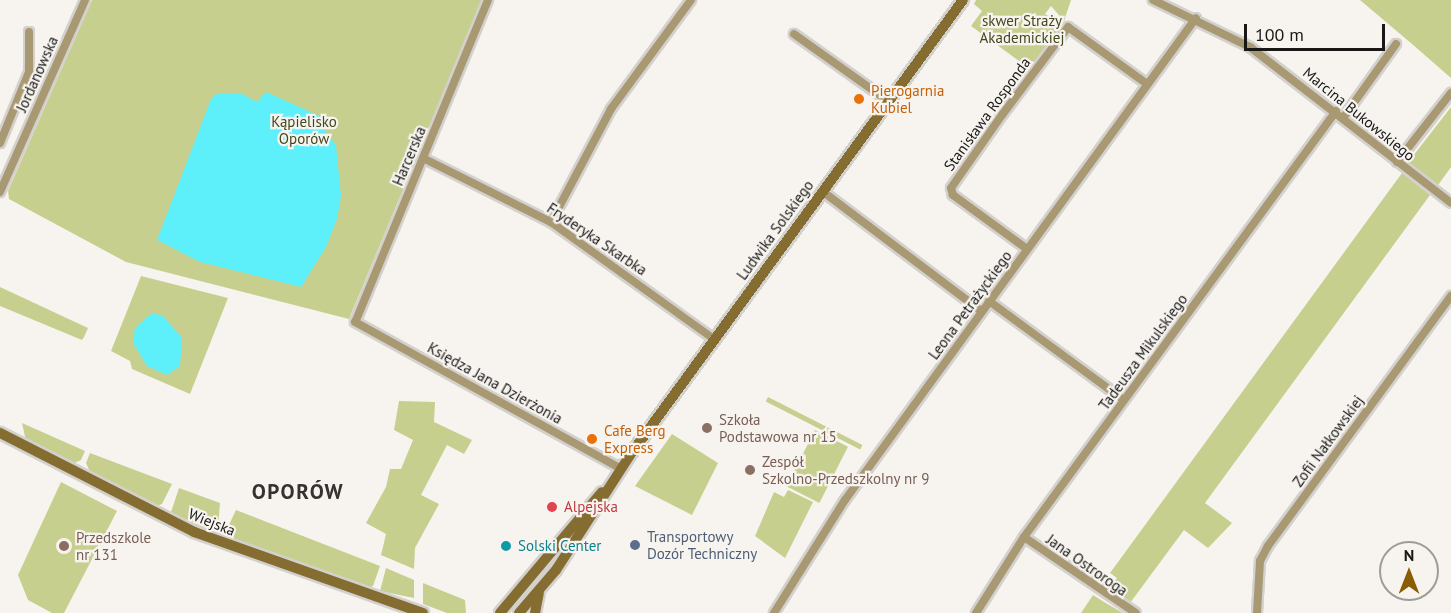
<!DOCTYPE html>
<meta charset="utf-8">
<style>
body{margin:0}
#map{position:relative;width:1451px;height:613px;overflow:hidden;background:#f7f4f0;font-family:"PT Sans",sans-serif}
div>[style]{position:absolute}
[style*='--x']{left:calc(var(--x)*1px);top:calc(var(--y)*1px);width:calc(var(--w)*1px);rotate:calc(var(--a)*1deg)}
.green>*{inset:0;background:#c7cf8f;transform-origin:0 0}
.water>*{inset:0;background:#5ef0fa}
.roads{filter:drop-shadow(2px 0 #d3d1cd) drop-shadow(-2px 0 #d3d1cd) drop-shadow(0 2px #d3d1cd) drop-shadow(0 -2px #d3d1cd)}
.street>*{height:8px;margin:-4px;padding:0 4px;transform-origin:4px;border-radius:4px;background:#a99973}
.secondary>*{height:10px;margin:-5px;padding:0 5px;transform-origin:5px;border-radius:5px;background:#856d31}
.dots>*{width:16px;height:16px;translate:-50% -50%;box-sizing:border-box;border:3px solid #f7f4f0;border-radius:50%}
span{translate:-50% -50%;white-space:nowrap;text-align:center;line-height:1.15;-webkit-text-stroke:4.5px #f7f4f0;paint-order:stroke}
.park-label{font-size:15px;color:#43471e}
.street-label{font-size:15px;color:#191817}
.food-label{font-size:15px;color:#c56008}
.left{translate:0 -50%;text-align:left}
.education-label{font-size:15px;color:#785e54}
.health-label{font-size:15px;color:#be3a42}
.service-label{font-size:15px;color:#4e5e75}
.culture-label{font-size:15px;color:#0d838f}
.district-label{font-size:21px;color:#353331;font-weight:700;letter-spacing:1.5px}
.north{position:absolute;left:1379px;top:541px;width:60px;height:60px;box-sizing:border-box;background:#f7f4f0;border:2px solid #9e9c99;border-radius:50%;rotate:0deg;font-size:16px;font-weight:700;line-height:24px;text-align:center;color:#191817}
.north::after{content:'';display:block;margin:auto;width:21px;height:27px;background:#8b5d02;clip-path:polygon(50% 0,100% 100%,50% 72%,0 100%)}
.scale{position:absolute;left:1244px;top:24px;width:141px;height:27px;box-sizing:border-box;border:3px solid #191817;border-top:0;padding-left:8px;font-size:18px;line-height:21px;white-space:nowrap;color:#191817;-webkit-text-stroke:4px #f7f4f0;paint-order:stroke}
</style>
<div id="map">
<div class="green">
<i style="clip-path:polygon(92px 0,482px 0,349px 319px,126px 262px,9px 199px,8px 191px)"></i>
<i style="clip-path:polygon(976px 0,1071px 0,1064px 21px,1051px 6px,1045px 14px,1063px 23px,1030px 69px,971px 26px,982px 11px,974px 4px)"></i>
<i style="clip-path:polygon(1360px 0,1451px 0,1451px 78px,1412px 44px)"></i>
<i style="clip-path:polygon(1451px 107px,1451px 167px,1436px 188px,1406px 165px)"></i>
<i style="clip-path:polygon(1402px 173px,1430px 195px,1205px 503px,1232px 523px,1208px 548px,1184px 530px,1130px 603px,1100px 585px,1105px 580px,1112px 585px,1117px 578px,1110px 573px)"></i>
<i style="clip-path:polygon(141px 276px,228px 298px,190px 394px,132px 369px,130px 361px,111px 351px)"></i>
<i style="clip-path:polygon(0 287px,88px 328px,84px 337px,82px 340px,0 306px)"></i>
<i style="left:768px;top:397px;width:106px;height:5px;rotate:27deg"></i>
<i style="clip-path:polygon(399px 401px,435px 402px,434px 422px,472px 440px,464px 454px,447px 445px,421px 495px,439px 504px,415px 548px,414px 569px,381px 555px,386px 534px,366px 523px,386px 487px,390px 469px,401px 469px,413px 440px,394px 430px)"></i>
<i style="clip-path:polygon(22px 423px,85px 451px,81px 460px,72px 464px,26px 441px)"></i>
<i style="left:815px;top:430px;width:37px;height:63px;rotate:27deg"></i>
<i style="clip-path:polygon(672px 434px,718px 463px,692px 515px,635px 486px)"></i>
<i style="clip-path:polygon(90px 453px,172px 484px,162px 504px,154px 507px,91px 474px,86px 463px)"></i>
<i style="clip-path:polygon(61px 482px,117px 511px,64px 613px,52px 613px,28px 600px,18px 575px)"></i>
<i style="clip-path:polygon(179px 488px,220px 503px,218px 527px,209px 531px,170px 515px)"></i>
<i style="clip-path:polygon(788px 490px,813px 502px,785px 558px,755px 536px,774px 492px,784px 497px)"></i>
<i style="clip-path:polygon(236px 510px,380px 566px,373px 586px,366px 589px,232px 539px,227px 529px)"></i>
<i style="clip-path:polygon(386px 568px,414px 580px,414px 598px,380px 591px)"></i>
<i style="clip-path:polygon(423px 583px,465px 600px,466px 613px,447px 613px,423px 604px)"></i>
<i style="clip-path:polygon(1093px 595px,1104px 602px,1123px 613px,1081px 613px)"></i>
</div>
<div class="water">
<i style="clip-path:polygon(266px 92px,324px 118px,321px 126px,336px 145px,341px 196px,337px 219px,326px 247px,301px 287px,200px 262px,157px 240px,211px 99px,217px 94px,240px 93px,257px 102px)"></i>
<i style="clip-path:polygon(152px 313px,163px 316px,182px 338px,180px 366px,167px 375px,147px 366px,133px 343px,135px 328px)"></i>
</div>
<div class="roads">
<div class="street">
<i style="--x:488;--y:0;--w:348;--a:112.4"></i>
<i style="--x:355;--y:322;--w:304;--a:28.9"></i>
<i style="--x:1153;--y:0;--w:108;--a:25.9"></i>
<i style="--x:1250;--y:47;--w:254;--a:37.8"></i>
<i style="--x:794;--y:34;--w:115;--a:35.5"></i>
<i style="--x:1343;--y:118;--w:91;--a:-54.4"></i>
<i style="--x:0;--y:143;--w:77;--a:-67.8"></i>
<i style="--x:29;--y:72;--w:40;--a:-90"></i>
<i style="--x:423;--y:158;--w:143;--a:26.6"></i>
<i style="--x:551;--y:222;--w:201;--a:35.7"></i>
<i style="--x:1397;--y:162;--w:88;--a:-52"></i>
<i style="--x:822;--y:191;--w:199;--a:37"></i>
<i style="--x:0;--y:192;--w:210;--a:-66.1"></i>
<i style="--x:551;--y:222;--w:128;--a:-62"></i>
<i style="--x:611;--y:109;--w:135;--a:-53.7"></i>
<i style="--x:1027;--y:249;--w:92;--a:-143.9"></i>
<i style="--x:953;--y:195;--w:7;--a:-106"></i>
<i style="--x:951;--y:188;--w:89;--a:-55.1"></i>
<i style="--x:1002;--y:115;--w:110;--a:-53.1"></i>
<i style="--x:1068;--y:27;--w:97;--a:35.8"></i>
<i style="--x:989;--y:301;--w:167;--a:36.3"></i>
<i style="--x:1024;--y:537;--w:135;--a:34.2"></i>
<i style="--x:774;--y:613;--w:133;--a:-57.9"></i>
<i style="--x:845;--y:500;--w:596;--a:-53.94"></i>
<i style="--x:976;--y:613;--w:90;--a:-57.7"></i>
<i style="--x:1024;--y:537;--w:528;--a:-53.78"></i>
<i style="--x:1257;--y:613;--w:52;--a:-86.7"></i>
<i style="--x:1260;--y:561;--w:17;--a:-62"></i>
<i style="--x:1268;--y:546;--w:310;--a:-53.8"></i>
</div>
<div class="secondary">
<i style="--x:0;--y:433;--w:218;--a:27"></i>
<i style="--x:194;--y:532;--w:243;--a:19.5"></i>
<i style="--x:500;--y:613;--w:158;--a:-49.9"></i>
<i style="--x:519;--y:613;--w:57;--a:-49.3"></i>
<i style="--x:556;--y:570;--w:137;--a:-57.2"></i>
<i style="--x:630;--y:455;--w:564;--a:-53.8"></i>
<i style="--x:535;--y:613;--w:20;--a:-79"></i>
</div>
</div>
<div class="dots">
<i style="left:859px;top:99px;background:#e8710a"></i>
<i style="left:707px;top:428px;background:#8d6e63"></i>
<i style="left:592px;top:439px;background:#e8710a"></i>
<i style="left:750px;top:470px;background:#8d6e63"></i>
<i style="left:552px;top:507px;background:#e0444e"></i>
<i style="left:635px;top:545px;background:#5c6f8a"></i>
<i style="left:64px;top:546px;background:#8d6e63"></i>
<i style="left:506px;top:546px;background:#0f9aa8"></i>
</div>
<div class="park-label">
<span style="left:1022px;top:29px">skwer Straży<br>Akademickiej</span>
<span style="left:304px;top:130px">Kąpielisko<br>Oporów</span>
</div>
<div class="street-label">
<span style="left:37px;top:74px;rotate:-66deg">Jordanowska</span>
<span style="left:987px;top:114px;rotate:-54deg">Stanisława Rosponda</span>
<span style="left:1359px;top:114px;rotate:39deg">Marcina Bukowskiego</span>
<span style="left:409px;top:156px;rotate:-67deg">Harcerska</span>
<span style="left:775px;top:230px;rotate:-54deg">Ludwika Solskiego</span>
<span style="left:597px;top:239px;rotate:34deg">Fryderyka Skarbka</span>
<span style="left:970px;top:305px;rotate:-54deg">Leona Petrażyckiego</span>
<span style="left:1143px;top:352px;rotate:-54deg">Tadeusza Mikulskiego</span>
<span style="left:495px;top:383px;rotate:29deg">Księdza Jana Dzierżonia</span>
<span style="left:1328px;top:441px;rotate:-54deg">Zofii Nałkowskiej</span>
<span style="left:212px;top:522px;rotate:22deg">Wiejska</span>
<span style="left:1087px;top:565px;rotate:35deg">Jana Ostroroga</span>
</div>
<div class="food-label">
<span class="left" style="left:871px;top:99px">Pierogarnia<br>Kubiel</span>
<span class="left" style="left:604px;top:439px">Cafe Berg<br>Express</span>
</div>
<div class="education-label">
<span class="left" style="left:719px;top:428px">Szkoła<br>Podstawowa nr 15</span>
<span class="left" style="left:762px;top:470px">Zespół<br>Szkolno-Przedszkolny nr 9</span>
<span class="left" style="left:76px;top:546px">Przedszkole<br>nr 131</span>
</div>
<div class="health-label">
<span class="left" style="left:564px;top:507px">Alpejska</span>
</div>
<div class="service-label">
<span class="left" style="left:647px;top:545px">Transportowy<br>Dozór Techniczny</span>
</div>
<div class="culture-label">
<span class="left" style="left:518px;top:546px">Solski Center</span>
</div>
<div class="district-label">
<span style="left:298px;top:492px">OPORÓW</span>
</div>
<div class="north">N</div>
<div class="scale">100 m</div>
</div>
